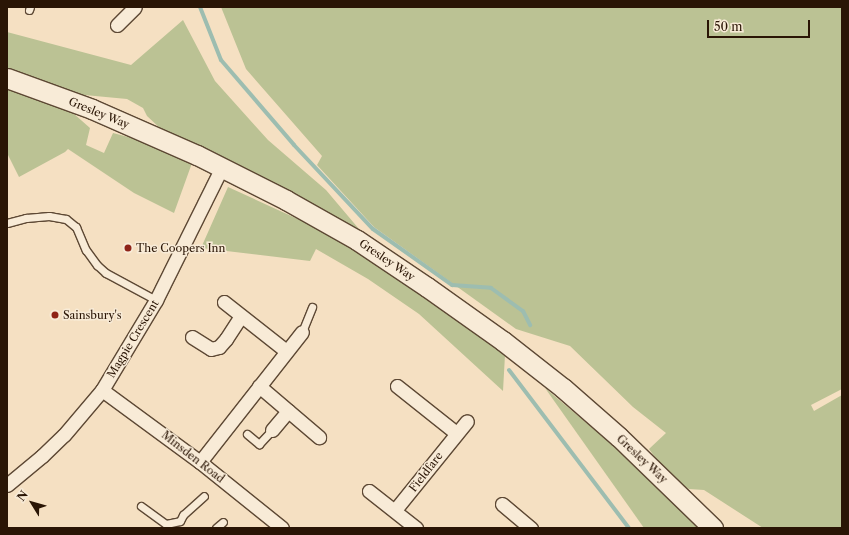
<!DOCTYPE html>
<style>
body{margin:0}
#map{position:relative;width:849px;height:535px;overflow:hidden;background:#f5e0c2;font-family:"Libre Caslon Text",serif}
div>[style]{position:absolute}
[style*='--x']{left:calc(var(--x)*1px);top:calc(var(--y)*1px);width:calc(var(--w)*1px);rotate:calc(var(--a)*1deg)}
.green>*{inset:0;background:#bbc294}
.stream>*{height:4px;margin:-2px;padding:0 2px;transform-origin:2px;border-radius:2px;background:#9dbdb0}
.roads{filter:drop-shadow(1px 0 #5d4834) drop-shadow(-1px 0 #5d4834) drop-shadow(0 1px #5d4834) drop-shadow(0 -1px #5d4834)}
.lane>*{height:7px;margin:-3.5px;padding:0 3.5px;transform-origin:3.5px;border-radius:3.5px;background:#f8ebd7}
.street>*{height:13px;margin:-6.5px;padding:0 6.5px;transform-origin:6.5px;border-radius:6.5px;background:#f8ebd7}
.secondary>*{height:19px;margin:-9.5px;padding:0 9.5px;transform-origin:9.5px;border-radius:9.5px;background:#f8ebd7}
.dots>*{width:11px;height:11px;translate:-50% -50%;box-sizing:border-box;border:2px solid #f8ebd7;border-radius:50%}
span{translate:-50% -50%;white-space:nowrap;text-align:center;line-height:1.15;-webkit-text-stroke:3px #f8ebd7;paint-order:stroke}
.street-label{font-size:11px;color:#2a1505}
.poi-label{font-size:11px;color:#2a1505}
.left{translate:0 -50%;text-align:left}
.frame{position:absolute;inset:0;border:8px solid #2a1505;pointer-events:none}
.north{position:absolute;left:12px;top:483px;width:40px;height:40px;-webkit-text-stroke:3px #f8ebd7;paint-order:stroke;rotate:307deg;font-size:11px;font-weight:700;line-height:16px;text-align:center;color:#2a1505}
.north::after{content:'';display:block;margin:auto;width:14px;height:18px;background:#2a1505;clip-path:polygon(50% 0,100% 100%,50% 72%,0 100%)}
.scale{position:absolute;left:707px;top:20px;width:103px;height:18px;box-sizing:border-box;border:2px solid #2a1505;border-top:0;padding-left:5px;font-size:12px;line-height:14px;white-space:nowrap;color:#2a1505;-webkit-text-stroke:3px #f8ebd7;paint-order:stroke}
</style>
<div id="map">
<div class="green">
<i style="clip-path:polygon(221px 7px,842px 7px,842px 389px,811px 405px,814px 411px,842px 395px,842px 528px,763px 528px,704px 490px,689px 489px,668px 475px,649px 449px,666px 433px,633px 407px,570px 346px,516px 329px,374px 227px,317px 165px,322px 156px,246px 69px)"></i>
<i style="clip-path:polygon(183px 20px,215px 81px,268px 140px,326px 190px,359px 229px,162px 130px,147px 116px,143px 108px,127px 99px,74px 94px,7px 69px,7px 32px,131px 65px)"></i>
<i style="clip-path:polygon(7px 86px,65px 106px,90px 128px,86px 145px,104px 153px,113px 133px,151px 143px,192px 163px,174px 213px,134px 193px,68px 149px,65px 152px,19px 177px,7px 153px)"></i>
<i style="clip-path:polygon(228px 187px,324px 231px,424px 295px,505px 355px,503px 391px,419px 314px,368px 279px,316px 249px,310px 261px,201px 248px)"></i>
<i style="clip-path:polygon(545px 388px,621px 452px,698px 528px,644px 528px)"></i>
</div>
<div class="stream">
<i style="--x:200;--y:7;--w:57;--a:68.4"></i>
<i style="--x:221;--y:60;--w:112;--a:49.3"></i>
<i style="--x:294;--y:145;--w:115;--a:46.8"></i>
<i style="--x:373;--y:229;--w:97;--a:35.3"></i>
<i style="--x:452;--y:285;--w:39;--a:4"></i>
<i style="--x:491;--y:288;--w:39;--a:36"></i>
<i style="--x:523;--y:311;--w:16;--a:63"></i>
<i style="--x:509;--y:370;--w:198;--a:52.8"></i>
</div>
<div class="roads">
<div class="lane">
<i style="--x:29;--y:10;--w:3;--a:-72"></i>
<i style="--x:7;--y:223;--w:20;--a:-15"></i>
<i style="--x:26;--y:218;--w:23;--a:-5"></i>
<i style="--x:49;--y:216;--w:17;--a:10"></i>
<i style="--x:66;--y:219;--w:13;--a:39"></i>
<i style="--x:76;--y:227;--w:25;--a:67"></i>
<i style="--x:86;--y:250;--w:19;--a:54"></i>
<i style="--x:97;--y:265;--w:12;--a:42"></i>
<i style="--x:106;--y:273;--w:57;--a:28.4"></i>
<i style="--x:302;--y:332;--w:27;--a:-68"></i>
<i style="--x:247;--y:434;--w:16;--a:40"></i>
<i style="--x:259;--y:444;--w:19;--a:-47"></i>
<i style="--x:141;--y:506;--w:31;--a:36"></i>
<i style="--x:166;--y:524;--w:14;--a:-12"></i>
<i style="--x:180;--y:521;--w:7;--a:-63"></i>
<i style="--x:183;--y:515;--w:28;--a:-42"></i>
<i style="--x:216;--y:528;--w:9;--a:-41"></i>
</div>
<div class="street">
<i style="--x:117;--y:25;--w:25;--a:-45"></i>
<i style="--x:224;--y:302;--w:79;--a:38.3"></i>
<i style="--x:192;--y:337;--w:22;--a:32"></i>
<i style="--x:211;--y:349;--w:8;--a:-14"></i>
<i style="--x:219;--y:347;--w:11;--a:-49"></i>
<i style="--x:226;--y:339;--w:27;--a:-57"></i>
<i style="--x:259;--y:386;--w:79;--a:40.4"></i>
<i style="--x:397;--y:386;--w:75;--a:38.5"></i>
<i style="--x:102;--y:390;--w:122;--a:36.3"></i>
<i style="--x:200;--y:462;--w:105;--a:38.8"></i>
<i style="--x:272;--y:430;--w:25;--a:-50"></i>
<i style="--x:200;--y:462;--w:165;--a:-51.9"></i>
<i style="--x:7;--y:485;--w:45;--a:-39.6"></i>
<i style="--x:42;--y:456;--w:30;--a:-44"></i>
<i style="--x:64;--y:435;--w:59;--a:-49.8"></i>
<i style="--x:102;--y:390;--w:105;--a:-59"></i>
<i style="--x:156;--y:300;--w:148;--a:-63.6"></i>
<i style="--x:369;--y:491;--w:60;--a:38.2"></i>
<i style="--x:502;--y:504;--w:38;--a:40"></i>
<i style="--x:395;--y:510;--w:114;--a:-51"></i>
</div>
<div class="secondary">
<i style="--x:7;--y:78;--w:90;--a:20"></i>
<i style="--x:92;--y:109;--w:115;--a:23.7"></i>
<i style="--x:197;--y:155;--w:100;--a:26.8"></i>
<i style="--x:286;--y:200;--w:81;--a:29.4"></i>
<i style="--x:357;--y:240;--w:84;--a:33.9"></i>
<i style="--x:427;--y:287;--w:93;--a:35.4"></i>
<i style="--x:503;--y:341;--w:76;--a:38.1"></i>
<i style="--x:563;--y:388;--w:74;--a:41.2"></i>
<i style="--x:619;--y:437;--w:131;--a:44.1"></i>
</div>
</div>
<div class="dots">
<i style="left:128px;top:248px;background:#8f2418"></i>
<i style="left:55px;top:315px;background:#8f2418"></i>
</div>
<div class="street-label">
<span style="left:99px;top:113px;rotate:22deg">Gresley Way</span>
<span style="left:387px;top:260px;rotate:34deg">Gresley Way</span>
<span style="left:133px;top:339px;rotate:-59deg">Magpie Crescent</span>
<span style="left:193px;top:457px;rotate:38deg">Minsden Road</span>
<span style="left:642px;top:459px;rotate:43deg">Gresley Way</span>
<span style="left:426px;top:472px;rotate:-52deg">Fieldfare</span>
</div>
<div class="poi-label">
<span class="left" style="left:136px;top:248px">The Coopers Inn</span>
<span class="left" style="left:63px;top:315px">Sainsbury's</span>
</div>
<div class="frame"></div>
<div class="north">N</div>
<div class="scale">50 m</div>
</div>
